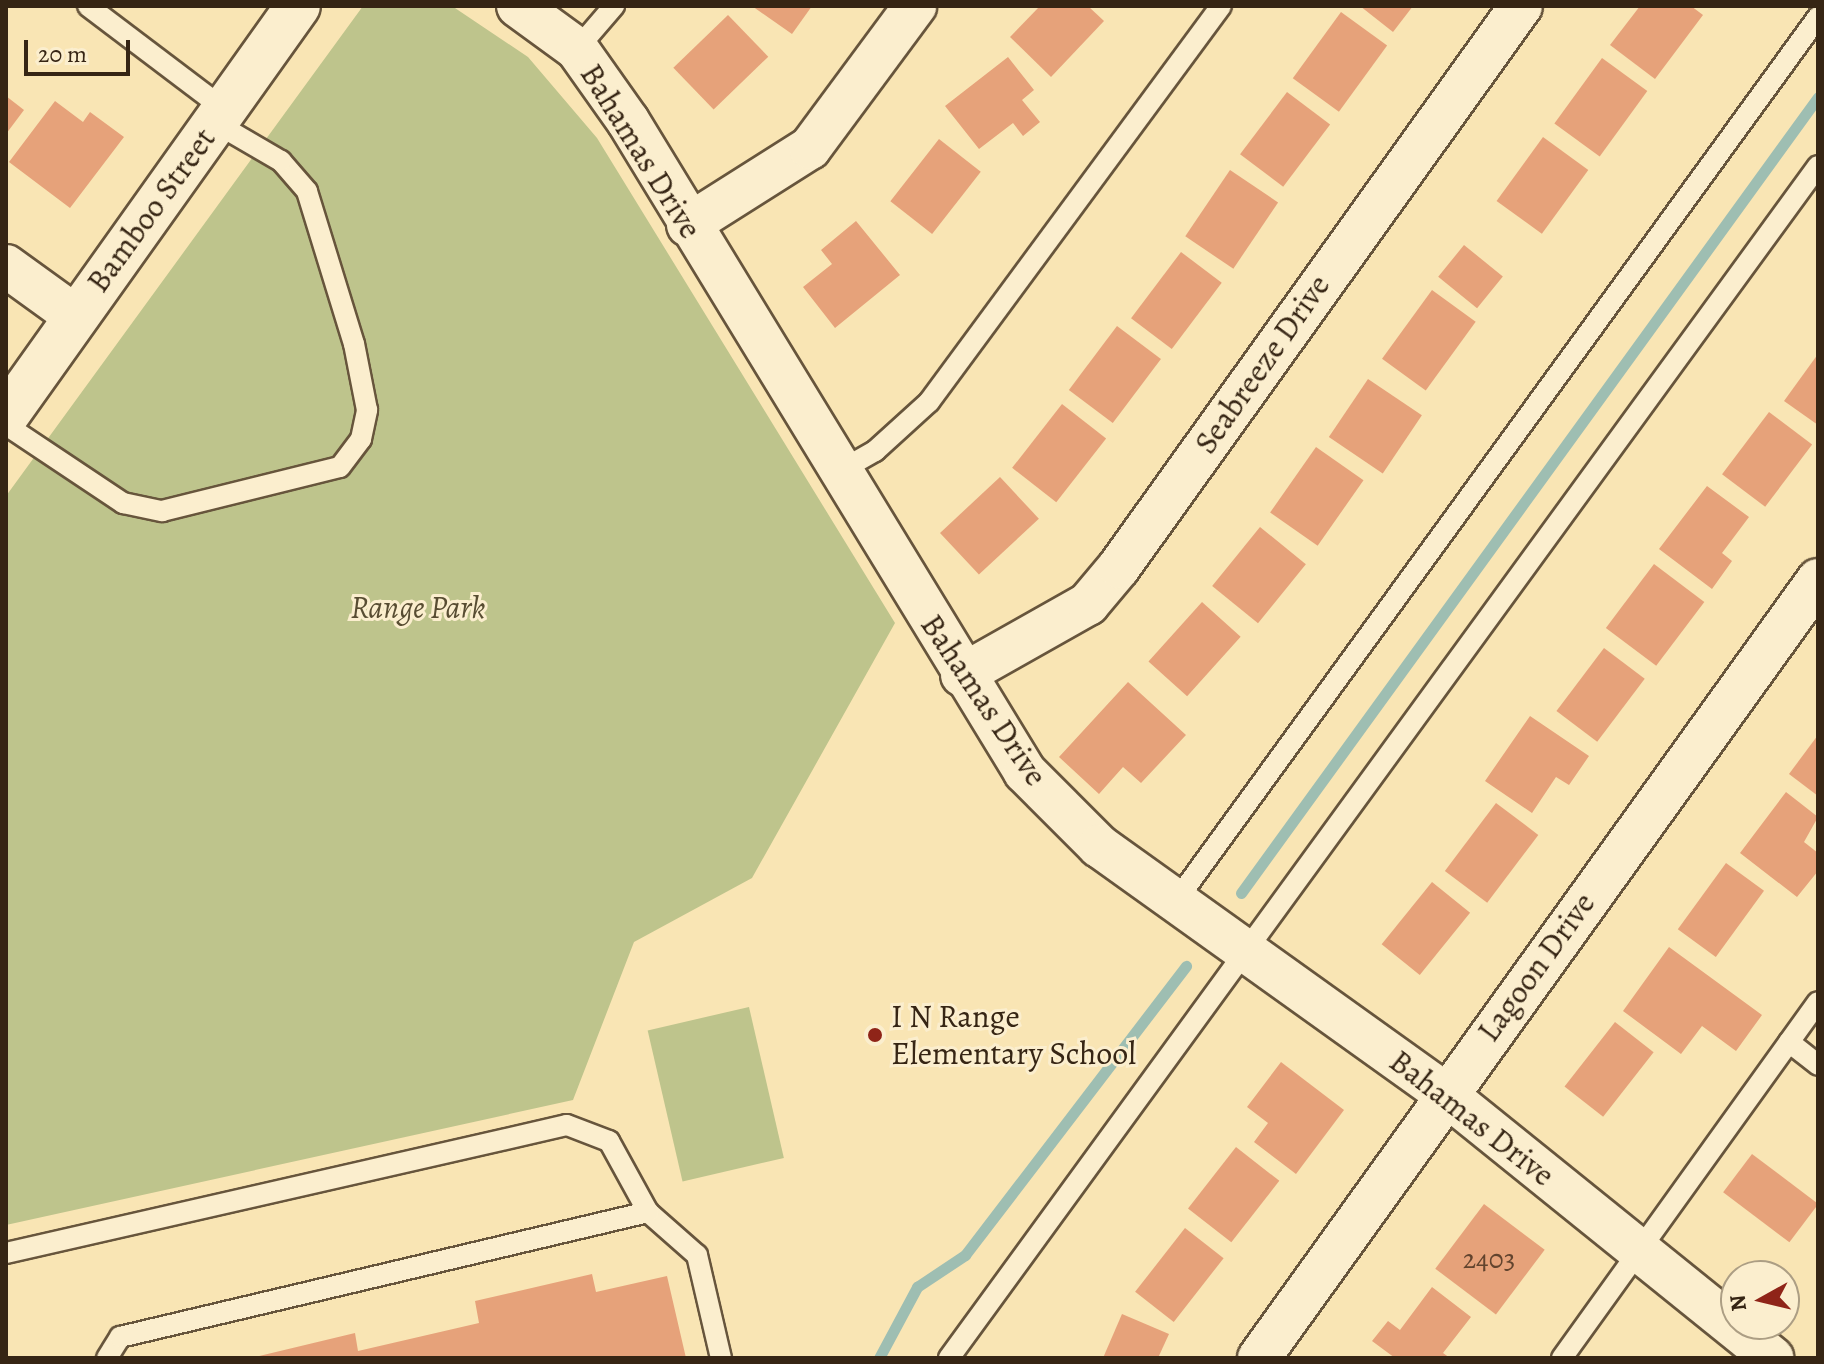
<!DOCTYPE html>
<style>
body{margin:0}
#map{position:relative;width:1824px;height:1364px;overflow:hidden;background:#f9e5b4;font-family:Alegreya,serif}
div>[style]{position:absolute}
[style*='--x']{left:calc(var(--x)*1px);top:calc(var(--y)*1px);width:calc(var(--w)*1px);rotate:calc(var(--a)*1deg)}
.green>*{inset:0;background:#bec48c;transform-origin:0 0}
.stream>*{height:11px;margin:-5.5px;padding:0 5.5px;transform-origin:5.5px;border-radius:5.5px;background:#9ebeb2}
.building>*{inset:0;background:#e6a27a;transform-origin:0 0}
.roads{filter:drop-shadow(2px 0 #67553c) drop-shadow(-2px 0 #67553c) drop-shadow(0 2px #67553c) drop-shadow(0 -2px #67553c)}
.service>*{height:20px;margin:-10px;padding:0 10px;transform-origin:10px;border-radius:10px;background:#fbeece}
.minor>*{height:42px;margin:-21px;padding:0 21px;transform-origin:21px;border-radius:21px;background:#fbeece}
.tertiary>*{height:44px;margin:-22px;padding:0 22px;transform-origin:22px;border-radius:22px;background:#fbeece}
.dots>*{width:22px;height:22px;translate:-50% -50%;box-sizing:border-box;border:4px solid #fbeece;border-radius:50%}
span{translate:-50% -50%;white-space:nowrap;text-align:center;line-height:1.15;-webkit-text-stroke:6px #fbeece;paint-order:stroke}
.number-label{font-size:28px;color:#62442e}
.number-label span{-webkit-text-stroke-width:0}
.street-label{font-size:32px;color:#362514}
.park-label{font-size:32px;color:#584d32;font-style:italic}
.poi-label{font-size:32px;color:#362514}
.left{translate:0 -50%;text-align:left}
.frame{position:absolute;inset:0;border:8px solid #362514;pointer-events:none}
.north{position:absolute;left:1720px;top:1260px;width:80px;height:80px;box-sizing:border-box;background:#fbeece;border:2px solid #ac9e84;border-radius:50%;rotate:262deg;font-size:22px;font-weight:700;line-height:32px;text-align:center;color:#362514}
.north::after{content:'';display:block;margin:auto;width:28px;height:36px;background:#8f2418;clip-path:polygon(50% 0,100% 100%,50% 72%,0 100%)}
.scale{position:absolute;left:24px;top:40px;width:106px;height:36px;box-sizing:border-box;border:4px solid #362514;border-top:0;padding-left:10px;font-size:24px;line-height:28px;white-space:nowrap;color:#362514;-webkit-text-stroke:6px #fbeece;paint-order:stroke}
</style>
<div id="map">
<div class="green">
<i style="clip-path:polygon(363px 6px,452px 6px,528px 57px,597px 138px,895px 623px,752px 878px,634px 942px,573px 1100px,6px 1225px,6px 496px)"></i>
<i style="left:749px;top:1007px;width:155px;height:104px;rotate:77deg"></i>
</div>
<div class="stream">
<i style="--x:1241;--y:893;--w:983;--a:-54.06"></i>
<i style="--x:879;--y:1358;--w:81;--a:-61.8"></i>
<i style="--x:917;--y:1287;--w:58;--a:-33.7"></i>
<i style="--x:965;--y:1255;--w:364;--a:-52.6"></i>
</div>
<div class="building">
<i style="clip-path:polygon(752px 6px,812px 6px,792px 34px)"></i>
<i style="clip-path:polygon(1040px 6px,1088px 6px,1104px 21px,1051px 77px,1010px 37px)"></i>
<i style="clip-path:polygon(1360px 6px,1413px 6px,1393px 32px)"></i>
<i style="clip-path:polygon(1640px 6px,1691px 6px,1703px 15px,1655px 79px,1610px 45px)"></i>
<i style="left:1341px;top:12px;width:57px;height:82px;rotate:36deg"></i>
<i style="left:728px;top:15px;width:58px;height:76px;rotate:46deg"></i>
<i style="clip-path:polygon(1008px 57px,1034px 90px,1022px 100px,1040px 122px,1023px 136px,1013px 123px,979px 149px,945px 106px)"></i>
<i style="left:1602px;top:58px;width:56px;height:81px;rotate:36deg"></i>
<i style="left:1287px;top:92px;width:54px;height:78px;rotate:37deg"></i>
<i style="clip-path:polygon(6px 96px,24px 110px,6px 134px)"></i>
<i style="clip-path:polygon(55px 101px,83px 122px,90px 112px,124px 137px,70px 208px,9px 162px)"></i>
<i style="left:1543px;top:137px;width:56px;height:79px;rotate:36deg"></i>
<i style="left:939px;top:139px;width:53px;height:79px;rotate:38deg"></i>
<i style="left:1230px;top:170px;width:58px;height:80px;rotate:34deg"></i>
<i style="clip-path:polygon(856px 221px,900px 275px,835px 328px,803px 287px,832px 264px,821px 250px)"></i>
<i style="left:1464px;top:245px;width:50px;height:41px;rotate:39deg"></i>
<i style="left:1181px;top:252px;width:51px;height:83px;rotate:37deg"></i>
<i style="left:1432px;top:290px;width:54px;height:85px;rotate:36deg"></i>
<i style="left:1117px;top:326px;width:55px;height:80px;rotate:37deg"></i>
<i style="clip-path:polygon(1818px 354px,1818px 425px,1784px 401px)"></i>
<i style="left:1368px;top:379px;width:65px;height:70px;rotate:34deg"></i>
<i style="left:1062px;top:404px;width:56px;height:81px;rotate:38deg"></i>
<i style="left:1769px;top:412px;width:54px;height:78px;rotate:37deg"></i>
<i style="left:1316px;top:447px;width:58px;height:80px;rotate:35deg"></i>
<i style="left:1000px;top:477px;width:57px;height:82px;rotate:47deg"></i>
<i style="clip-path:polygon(1707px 486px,1749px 517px,1722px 553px,1732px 561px,1712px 589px,1659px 549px)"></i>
<i style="left:1260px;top:527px;width:59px;height:76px;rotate:39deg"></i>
<i style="left:1654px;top:564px;width:63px;height:80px;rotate:37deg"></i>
<i style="left:1202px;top:602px;width:52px;height:80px;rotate:42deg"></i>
<i style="left:1604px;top:648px;width:51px;height:79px;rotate:37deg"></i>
<i style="clip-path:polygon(1128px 682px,1186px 735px,1141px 783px,1123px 767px,1099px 794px,1059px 757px)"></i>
<i style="clip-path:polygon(1530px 716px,1589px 756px,1569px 785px,1556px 777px,1532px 813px,1485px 781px)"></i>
<i style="clip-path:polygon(1818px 735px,1818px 796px,1789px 774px)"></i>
<i style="clip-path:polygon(1786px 792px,1818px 817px,1804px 842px,1818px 853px,1818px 871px,1797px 897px,1740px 853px)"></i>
<i style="left:1496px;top:803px;width:53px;height:85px;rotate:37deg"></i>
<i style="left:1726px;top:863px;width:47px;height:82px;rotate:36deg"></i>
<i style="left:1432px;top:882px;width:49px;height:80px;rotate:39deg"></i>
<i style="clip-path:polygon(1669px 947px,1762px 1015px,1736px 1051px,1702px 1026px,1681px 1054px,1623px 1011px)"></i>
<i style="left:1615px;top:1022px;width:49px;height:82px;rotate:38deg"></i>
<i style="clip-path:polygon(1281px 1062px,1344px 1110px,1296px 1174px,1254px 1142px,1268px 1123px,1247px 1107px)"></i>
<i style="left:1236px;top:1147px;width:55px;height:78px;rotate:38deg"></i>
<i style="left:1752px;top:1154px;width:83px;height:48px;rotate:37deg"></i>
<i style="left:1484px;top:1204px;width:76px;height:81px;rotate:37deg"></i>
<i style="left:1185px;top:1228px;width:49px;height:81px;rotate:38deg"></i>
<i style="clip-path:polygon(592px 1274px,596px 1292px,667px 1276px,686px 1358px,251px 1358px,355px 1333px,358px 1351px,479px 1323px,475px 1301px)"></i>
<i style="clip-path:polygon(1432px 1287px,1471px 1317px,1443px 1353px,1450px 1358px,1395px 1358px,1372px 1341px,1388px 1321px,1400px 1330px)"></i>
<i style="clip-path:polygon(1122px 1314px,1169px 1334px,1158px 1358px,1103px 1358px)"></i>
</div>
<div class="roads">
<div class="service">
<i style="--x:88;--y:6;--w:171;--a:37.1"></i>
<i style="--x:577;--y:49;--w:57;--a:-49.3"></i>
<i style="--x:6;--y:425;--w:141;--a:33.7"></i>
<i style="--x:123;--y:503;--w:40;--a:12"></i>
<i style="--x:162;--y:511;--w:183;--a:-13.9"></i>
<i style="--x:340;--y:467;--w:35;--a:-53"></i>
<i style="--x:361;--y:439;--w:30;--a:-78"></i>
<i style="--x:367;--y:410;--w:67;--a:-101.1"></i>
<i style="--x:354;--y:344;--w:160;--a:-107.1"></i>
<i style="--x:307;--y:191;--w:40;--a:-131"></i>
<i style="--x:281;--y:161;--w:78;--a:-149.8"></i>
<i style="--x:838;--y:472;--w:43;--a:-29.6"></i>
<i style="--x:875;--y:451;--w:73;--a:-42.2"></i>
<i style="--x:929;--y:402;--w:492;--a:-53.6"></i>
<i style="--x:1176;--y:901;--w:1093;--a:-54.01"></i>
<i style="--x:1789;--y:1042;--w:37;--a:38"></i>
<i style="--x:6;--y:1253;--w:575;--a:-12.85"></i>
<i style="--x:567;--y:1125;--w:45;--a:20.9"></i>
<i style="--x:609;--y:1141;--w:81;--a:61.2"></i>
<i style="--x:648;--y:1212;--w:65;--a:41.3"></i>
<i style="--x:697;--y:1255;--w:106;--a:76.9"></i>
<i style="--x:107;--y:1358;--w:25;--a:-58"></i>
<i style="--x:120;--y:1337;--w:543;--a:-13.32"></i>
<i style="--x:949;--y:1358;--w:1475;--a:-53.91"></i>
<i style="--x:1562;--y:1358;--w:438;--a:-54.3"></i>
</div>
<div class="minor">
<i style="--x:518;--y:6;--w:73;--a:36.1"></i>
<i style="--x:577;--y:49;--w:88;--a:54.7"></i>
<i style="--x:628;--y:121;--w:763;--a:58.62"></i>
<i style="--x:1025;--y:772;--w:105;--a:45"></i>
<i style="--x:1099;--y:846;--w:424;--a:35.6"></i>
<i style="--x:1444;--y:1093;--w:422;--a:38.9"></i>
<i style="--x:688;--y:225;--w:144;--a:-32.3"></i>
<i style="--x:810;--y:148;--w:177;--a:-53.5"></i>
<i style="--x:6;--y:266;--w:85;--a:35.9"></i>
<i style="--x:962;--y:675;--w:145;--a:-29.4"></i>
<i style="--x:1088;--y:604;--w:48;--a:-50"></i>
<i style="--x:1119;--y:567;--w:690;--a:-54.38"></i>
<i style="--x:1259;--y:1358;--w:958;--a:-54.3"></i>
</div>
<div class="tertiary">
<i style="--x:6;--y:416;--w:503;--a:-54.54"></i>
</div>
</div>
<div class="dots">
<i style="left:875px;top:1035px;background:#8f2418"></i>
</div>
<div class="number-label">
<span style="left:1489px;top:1259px">2403</span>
</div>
<div class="street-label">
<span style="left:641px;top:151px;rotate:58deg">Bahamas Drive</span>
<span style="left:151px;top:210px;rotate:-54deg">Bamboo Street</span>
<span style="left:1262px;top:364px;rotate:-55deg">Seabreeze Drive</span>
<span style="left:984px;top:700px;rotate:56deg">Bahamas Drive</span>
<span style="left:1536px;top:967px;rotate:-54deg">Lagoon Drive</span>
<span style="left:1472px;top:1118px;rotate:38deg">Bahamas Drive</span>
</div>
<div class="park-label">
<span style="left:418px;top:607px">Range Park</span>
</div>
<div class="poi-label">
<span class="left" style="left:891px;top:1035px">I N Range<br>Elementary School</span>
</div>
<div class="frame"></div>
<div class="north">N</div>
<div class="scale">20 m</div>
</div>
